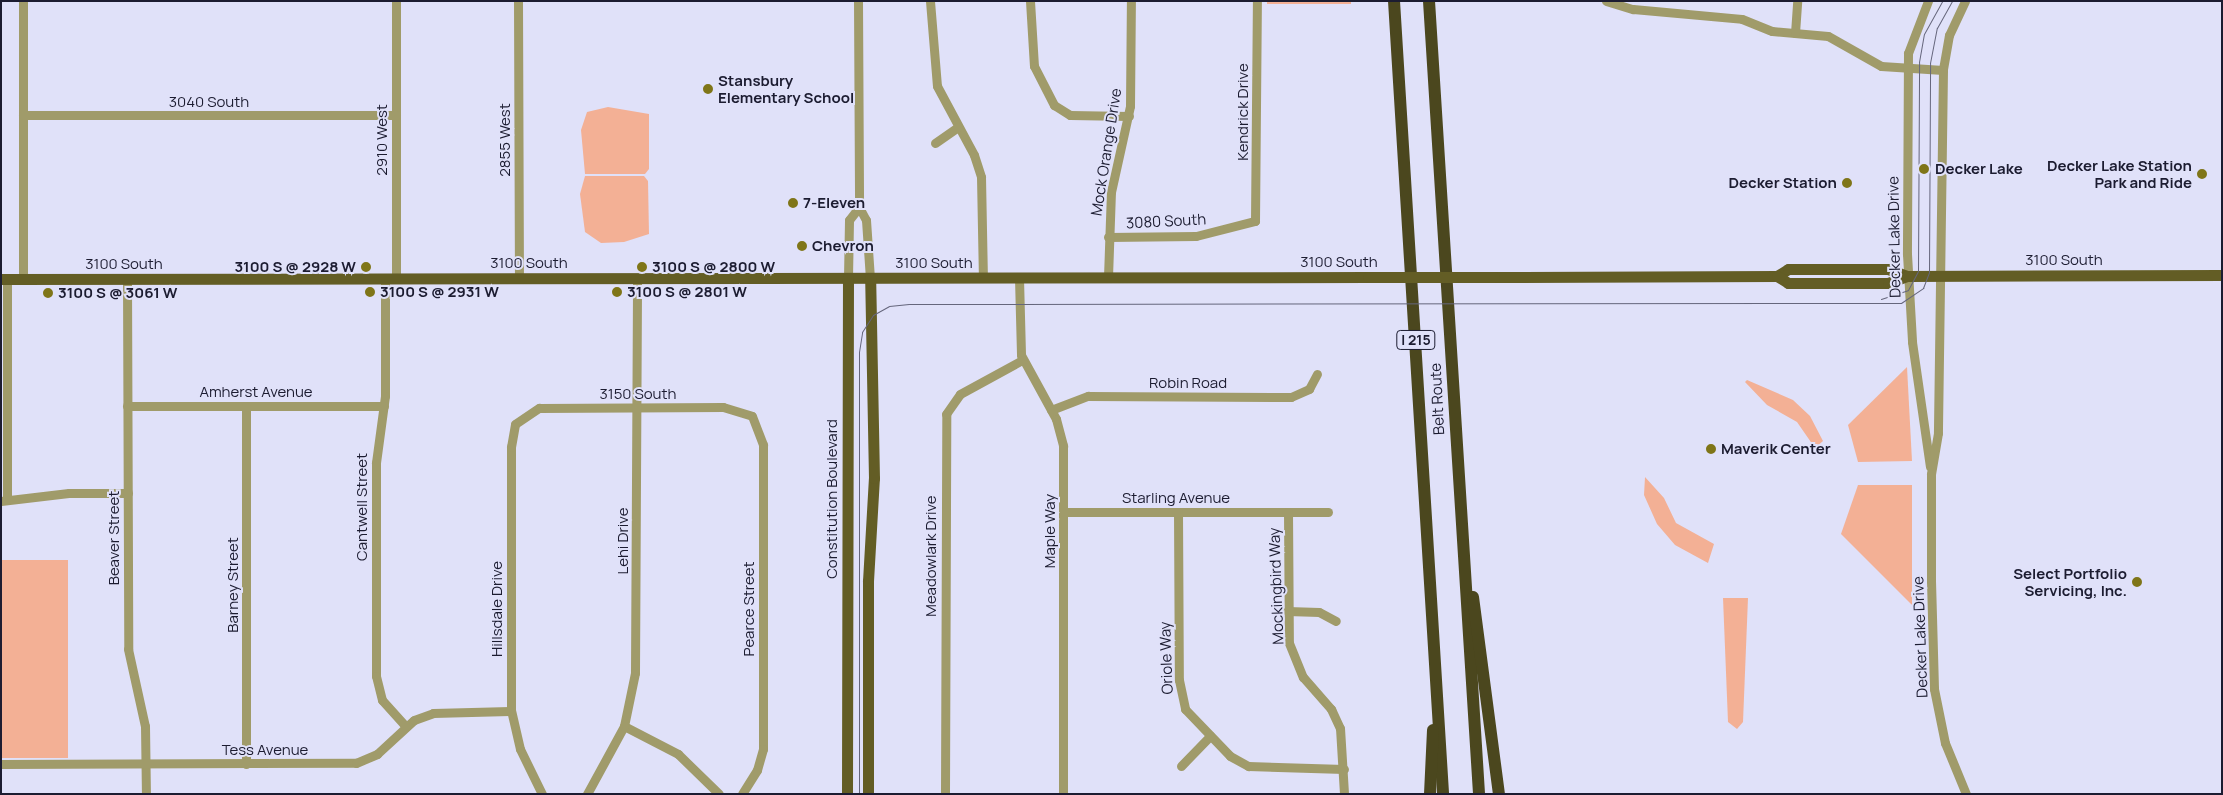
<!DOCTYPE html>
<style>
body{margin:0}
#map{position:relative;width:2223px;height:795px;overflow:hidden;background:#e0e1f9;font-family:Manrope,sans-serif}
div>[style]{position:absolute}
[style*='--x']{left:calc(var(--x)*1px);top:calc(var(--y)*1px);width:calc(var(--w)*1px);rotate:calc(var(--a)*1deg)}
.green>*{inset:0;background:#f3b095;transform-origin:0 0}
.minor>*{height:9px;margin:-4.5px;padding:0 4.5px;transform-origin:4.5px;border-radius:4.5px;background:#a09b6a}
.major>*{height:11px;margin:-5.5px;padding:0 5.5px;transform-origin:5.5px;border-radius:5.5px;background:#635d25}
.highway>*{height:12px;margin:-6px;padding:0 6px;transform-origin:6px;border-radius:6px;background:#4b471e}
.tram>*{height:1px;margin:-0.5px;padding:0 0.5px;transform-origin:0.5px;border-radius:0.5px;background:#65667c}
.major-bridge>*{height:11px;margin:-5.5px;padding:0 5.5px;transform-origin:5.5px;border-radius:5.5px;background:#635d25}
.dots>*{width:14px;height:14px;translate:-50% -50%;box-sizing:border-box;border:2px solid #e0e1f9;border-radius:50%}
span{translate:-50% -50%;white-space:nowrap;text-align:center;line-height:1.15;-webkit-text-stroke:4px #e0e1f9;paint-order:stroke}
.shield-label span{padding:1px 4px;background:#e0e1f9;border:1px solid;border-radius:4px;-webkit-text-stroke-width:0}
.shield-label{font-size:14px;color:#1c1c31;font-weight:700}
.poi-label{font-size:15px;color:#1c1c31;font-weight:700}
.left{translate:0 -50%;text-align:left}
.right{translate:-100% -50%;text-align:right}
.street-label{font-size:15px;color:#1c1c31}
.frame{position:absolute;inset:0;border:2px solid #1c1c31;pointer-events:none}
</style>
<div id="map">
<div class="green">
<i style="left:1267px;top:1px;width:84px;height:3px"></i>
<i style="clip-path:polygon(608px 107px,649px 114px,649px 169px,645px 174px,585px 174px,581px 130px,587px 112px)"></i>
<i style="clip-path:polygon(585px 176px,644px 176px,648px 181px,649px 234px,624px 242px,601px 243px,585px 232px,580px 194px)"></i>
<i style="clip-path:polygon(1907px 367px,1912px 461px,1858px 462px,1848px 425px)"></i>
<i style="clip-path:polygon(1747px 380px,1793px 400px,1810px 416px,1823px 441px,1815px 448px,1797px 422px,1767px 405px,1745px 382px)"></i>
<i style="clip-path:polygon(1645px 477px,1664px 498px,1676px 523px,1714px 544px,1708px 563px,1675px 545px,1657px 524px,1644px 495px)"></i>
<i style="clip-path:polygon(1858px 485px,1912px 485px,1912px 605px,1841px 534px)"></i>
<i style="left:1px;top:560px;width:67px;height:198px"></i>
<i style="clip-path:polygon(1723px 598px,1748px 598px,1743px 722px,1737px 729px,1728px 722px)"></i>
</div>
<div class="minor">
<i style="--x:23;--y:1;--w:278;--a:90"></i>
<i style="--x:396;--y:1;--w:278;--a:90"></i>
<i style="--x:518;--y:1;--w:277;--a:89.8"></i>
<i style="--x:858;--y:1;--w:206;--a:89.7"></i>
<i style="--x:859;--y:207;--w:15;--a:62"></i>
<i style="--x:866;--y:220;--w:58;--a:86.1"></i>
<i style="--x:930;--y:1;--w:85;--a:85.3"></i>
<i style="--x:937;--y:86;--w:78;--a:61.8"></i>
<i style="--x:974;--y:155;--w:23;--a:72"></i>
<i style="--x:981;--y:177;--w:101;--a:88.9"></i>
<i style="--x:1030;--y:1;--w:65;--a:86.5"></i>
<i style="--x:1034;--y:66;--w:44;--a:62.9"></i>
<i style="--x:1054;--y:105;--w:19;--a:32"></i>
<i style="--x:1070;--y:115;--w:59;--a:1"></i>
<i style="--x:1606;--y:1;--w:28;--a:17"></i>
<i style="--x:1633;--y:9;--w:109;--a:5.2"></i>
<i style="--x:1742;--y:19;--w:32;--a:22"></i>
<i style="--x:1772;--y:31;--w:56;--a:5.1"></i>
<i style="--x:1828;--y:36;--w:61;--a:29.5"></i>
<i style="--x:1881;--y:66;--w:62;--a:3.7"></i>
<i style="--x:1928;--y:1;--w:56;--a:111"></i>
<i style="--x:1908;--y:53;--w:201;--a:90.3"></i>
<i style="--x:1907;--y:254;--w:88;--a:86.7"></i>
<i style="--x:1912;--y:342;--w:126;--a:81.8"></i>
<i style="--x:1965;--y:1;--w:38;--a:115"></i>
<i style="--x:1949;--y:35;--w:36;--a:100"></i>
<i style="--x:1943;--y:70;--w:363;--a:90.8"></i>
<i style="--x:1938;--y:433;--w:42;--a:99.7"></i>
<i style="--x:1931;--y:474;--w:107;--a:90"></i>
<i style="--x:1931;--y:581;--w:108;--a:88.4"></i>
<i style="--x:1934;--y:689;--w:55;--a:78.5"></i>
<i style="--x:1945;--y:743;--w:55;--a:67.6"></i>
<i style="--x:1795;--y:33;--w:32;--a:-86"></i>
<i style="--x:23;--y:115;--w:373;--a:0"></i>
<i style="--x:935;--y:143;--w:28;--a:-35"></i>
<i style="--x:1108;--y:237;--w:88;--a:-0.7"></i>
<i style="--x:1196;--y:236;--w:61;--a:-14.3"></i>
<i style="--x:1255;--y:221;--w:220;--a:-89.5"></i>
<i style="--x:1108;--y:277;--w:85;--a:-88"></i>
<i style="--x:1111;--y:192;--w:88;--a:-77.5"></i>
<i style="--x:1130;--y:106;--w:105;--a:-89.5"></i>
<i style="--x:848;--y:278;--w:58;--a:-89"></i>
<i style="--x:849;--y:220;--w:16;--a:-52"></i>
<i style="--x:1019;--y:278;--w:77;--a:88.5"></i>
<i style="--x:1021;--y:355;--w:73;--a:61.3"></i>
<i style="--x:1056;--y:419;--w:28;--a:75"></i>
<i style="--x:1063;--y:446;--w:348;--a:90"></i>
<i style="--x:7;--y:279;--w:221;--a:90"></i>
<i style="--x:127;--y:279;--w:370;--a:89.8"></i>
<i style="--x:128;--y:649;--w:79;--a:77.6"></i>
<i style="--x:145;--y:726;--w:68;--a:89.2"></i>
<i style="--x:385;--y:279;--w:117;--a:90"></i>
<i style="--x:385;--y:396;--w:68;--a:97.7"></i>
<i style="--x:376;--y:463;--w:213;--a:90"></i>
<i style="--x:376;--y:676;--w:25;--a:76"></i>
<i style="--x:382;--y:700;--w:36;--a:48"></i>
<i style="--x:127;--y:406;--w:257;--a:0"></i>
<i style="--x:246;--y:406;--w:358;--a:90"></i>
<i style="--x:1051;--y:410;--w:40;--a:-21"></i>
<i style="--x:1088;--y:396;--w:203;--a:0.3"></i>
<i style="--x:1291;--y:397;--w:20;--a:-24"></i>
<i style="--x:1309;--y:389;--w:17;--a:-62"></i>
<i style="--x:1;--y:501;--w:68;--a:-6.7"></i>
<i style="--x:69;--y:493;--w:59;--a:0"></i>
<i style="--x:1063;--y:512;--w:265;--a:0"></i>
<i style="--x:1178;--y:512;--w:168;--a:89.7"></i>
<i style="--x:1179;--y:680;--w:30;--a:78"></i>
<i style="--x:1185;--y:709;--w:65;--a:46.2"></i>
<i style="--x:1230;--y:756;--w:21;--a:29"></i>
<i style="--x:1248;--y:766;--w:96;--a:1.8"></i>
<i style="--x:1288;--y:512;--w:131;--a:89.6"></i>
<i style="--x:1289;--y:643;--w:37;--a:68"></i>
<i style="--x:1303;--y:677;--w:43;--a:48.8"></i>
<i style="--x:1331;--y:709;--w:21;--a:65"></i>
<i style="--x:1340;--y:728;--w:66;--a:86.5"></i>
<i style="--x:1287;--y:611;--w:32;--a:2"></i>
<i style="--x:1319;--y:612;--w:19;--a:28"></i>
<i style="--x:624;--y:726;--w:61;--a:27.4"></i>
<i style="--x:678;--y:754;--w:57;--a:44.3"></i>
<i style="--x:1;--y:764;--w:355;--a:-0.2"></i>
<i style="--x:356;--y:763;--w:23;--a:-23"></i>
<i style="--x:377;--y:754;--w:50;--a:-42.6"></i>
<i style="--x:414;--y:720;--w:20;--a:-20"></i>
<i style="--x:433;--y:713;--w:78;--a:-1.5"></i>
<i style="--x:1181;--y:766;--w:42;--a:-46"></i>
<i style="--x:542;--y:794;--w:50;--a:-116.1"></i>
<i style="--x:520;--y:749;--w:39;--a:-103"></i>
<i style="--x:511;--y:711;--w:264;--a:-90"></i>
<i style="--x:511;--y:447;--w:23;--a:-80"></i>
<i style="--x:515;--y:424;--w:29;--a:-34"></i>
<i style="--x:539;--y:408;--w:184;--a:-0.3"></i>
<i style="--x:723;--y:407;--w:30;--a:17"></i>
<i style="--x:752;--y:416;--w:31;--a:69"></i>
<i style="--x:763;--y:445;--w:304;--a:90"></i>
<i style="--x:763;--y:749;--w:22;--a:106"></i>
<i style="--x:757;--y:770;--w:28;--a:122"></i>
<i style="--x:587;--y:794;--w:77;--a:-61.4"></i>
<i style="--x:624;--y:726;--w:54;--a:-78.3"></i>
<i style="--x:635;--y:673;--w:395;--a:-89.7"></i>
<i style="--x:945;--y:794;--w:380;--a:-89.8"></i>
<i style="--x:946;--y:414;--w:24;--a:-55"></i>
<i style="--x:960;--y:394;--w:71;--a:-28.7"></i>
</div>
<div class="major">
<i style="--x:1777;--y:276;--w:13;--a:-32"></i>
<i style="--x:1788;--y:269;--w:100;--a:0"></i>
<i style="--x:1888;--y:269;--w:20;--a:20"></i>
<i style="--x:1494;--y:277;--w:283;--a:-0.2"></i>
<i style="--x:1777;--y:276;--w:13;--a:32"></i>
<i style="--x:1788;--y:283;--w:100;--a:0"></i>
<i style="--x:1888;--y:283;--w:20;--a:-20"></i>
<i style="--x:1907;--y:276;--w:315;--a:-0.2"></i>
<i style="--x:1;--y:279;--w:1367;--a:-0.08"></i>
<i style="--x:847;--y:794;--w:516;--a:-89.89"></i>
<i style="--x:868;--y:794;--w:213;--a:-90"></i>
<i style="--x:868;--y:581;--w:103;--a:-86.7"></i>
<i style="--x:874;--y:478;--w:200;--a:-91.1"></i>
</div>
<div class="highway">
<i style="--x:1394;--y:1;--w:795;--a:86.46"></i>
<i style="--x:1429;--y:1;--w:795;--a:86.39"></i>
<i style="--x:1473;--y:597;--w:199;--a:82.5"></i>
<i style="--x:1430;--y:794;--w:64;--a:-87.3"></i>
</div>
<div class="tram">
<i style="--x:1881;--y:299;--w:28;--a:-18"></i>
<i style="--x:1908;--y:290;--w:21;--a:-62"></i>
<i style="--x:1918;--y:271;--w:209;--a:-89.7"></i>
<i style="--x:1919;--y:62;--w:28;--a:-80"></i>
<i style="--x:1924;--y:34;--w:38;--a:-61"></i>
<i style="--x:859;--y:794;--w:442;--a:-90"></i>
<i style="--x:859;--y:352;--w:20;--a:-81"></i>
<i style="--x:862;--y:332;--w:20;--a:-57"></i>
<i style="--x:873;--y:315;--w:18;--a:-29"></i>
<i style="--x:889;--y:306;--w:20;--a:-6"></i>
<i style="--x:909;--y:304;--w:992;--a:-0.06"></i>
<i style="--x:1901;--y:303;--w:27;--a:-34"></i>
<i style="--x:1923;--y:288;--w:17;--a:-69"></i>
<i style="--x:1929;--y:272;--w:209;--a:-89.7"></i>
<i style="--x:1930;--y:63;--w:36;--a:-79"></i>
<i style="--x:1937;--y:28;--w:31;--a:-61"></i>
</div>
<div class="major-bridge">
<i style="--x:1368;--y:277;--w:126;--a:0"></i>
</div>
<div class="dots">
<i style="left:708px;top:89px;background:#7f7518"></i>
<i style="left:1924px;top:169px;background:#7f7518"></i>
<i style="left:2202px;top:174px;background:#7f7518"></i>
<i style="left:1847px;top:183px;background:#7f7518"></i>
<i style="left:793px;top:203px;background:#7f7518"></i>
<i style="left:802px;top:246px;background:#7f7518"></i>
<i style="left:366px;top:267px;background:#7f7518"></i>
<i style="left:642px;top:267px;background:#7f7518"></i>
<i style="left:370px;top:292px;background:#7f7518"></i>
<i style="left:617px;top:292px;background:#7f7518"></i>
<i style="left:48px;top:293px;background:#7f7518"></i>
<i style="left:1711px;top:449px;background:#7f7518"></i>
<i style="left:2137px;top:582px;background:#7f7518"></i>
</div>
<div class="shield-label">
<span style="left:1416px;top:340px">I 215</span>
</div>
<div class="poi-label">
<span class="left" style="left:718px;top:89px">Stansbury<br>Elementary School</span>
<span class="right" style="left:2192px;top:174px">Decker Lake Station<br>Park and Ride</span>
<span class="left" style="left:1935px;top:169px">Decker Lake</span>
<span class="right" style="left:1837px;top:183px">Decker Station</span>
<span class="left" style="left:803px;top:203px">7-Eleven</span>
<span class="left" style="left:812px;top:246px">Chevron</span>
<span class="right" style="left:356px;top:267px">3100 S @ 2928 W</span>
<span class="left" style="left:652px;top:267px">3100 S @ 2800 W</span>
<span class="left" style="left:380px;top:292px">3100 S @ 2931 W</span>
<span class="left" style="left:627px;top:292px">3100 S @ 2801 W</span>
<span class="left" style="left:58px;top:293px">3100 S @ 3061 W</span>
<span class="left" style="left:1721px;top:449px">Maverik Center</span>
<span class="right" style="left:2127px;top:582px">Select Portfolio<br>Servicing, Inc.</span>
</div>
<div class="street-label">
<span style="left:209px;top:102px">3040 South</span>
<span style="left:1243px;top:112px;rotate:-90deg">Kendrick Drive</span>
<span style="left:382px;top:140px;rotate:-90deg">2910 West</span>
<span style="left:505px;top:140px;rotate:-90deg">2855 West</span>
<span style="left:1106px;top:152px;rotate:-81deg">Mock Orange Drive</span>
<span style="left:1166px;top:221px;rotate:-3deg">3080 South</span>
<span style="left:1894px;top:237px;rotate:-91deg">Decker Lake Drive</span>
<span style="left:2064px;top:260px">3100 South</span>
<span style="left:1339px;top:262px">3100 South</span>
<span style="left:529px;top:263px">3100 South</span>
<span style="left:934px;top:263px">3100 South</span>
<span style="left:124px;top:264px">3100 South</span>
<span style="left:1188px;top:383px">Robin Road</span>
<span style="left:256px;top:392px">Amherst Avenue</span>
<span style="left:638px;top:394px">3150 South</span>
<span style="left:1437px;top:399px;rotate:-93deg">Belt Route</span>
<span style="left:1176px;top:498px">Starling Avenue</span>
<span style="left:832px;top:499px;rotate:-90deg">Constitution Boulevard</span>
<span style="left:362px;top:507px;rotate:-90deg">Cantwell Street</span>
<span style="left:1050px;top:531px;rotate:-90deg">Maple Way</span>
<span style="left:114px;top:538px;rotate:-90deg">Beaver Street</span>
<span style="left:623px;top:541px;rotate:-90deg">Lehi Drive</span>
<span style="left:931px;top:556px;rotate:-90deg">Meadowlark Drive</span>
<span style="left:233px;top:585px;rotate:-90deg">Barney Street</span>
<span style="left:1276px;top:586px;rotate:-92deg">Mockingbird Way</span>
<span style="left:497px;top:609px;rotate:-90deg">Hillsdale Drive</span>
<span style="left:749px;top:609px;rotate:-90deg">Pearce Street</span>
<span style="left:1920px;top:637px;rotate:-92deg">Decker Lake Drive</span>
<span style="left:1166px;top:658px;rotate:-92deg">Oriole Way</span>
<span style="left:265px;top:750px">Tess Avenue</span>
</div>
<div class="frame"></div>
</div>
